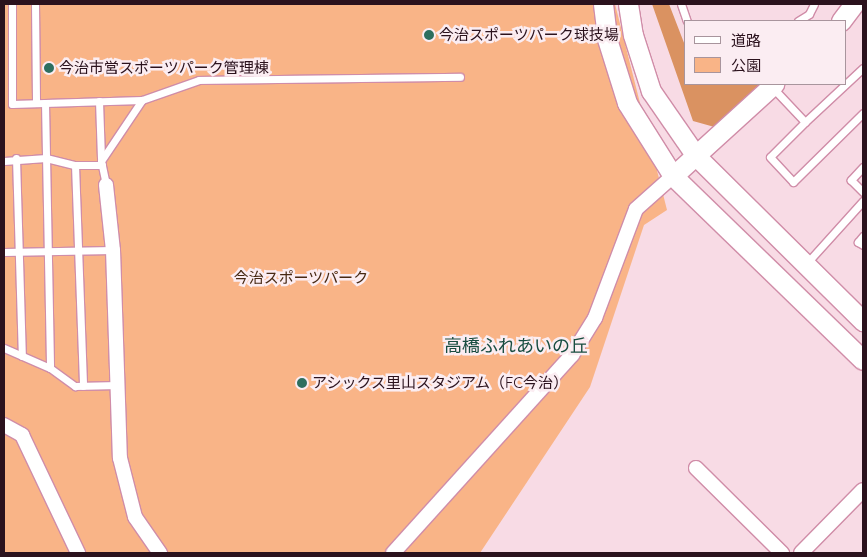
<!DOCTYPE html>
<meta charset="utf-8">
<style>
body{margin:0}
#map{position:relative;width:867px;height:557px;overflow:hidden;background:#f8dbe5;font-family:Quicksand,"Noto Sans JP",sans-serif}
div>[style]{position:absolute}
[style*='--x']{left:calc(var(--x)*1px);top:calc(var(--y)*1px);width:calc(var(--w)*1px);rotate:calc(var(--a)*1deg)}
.green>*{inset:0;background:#f9b487}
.forest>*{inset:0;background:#da9261}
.roads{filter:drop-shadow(1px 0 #d08da8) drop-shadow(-1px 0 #d08da8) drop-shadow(0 1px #d08da8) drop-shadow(0 -1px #d08da8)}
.lane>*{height:7px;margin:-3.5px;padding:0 3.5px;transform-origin:3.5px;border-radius:3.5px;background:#fff}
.street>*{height:14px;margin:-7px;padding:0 7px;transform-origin:7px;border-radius:7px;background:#fff}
.secondary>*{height:19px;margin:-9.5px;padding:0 9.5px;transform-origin:9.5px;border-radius:9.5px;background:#fff}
.dots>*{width:14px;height:14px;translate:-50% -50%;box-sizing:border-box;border:2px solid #fbedf2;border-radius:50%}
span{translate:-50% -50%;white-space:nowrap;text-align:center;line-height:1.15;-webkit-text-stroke:5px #fbedf2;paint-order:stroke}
.poi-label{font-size:15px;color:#2b121d}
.left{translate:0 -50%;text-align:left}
.park-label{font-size:15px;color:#472914}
.quarter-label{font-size:18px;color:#184d40}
.frame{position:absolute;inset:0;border:5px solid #2b121d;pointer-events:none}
.legend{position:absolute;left:684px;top:20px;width:162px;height:65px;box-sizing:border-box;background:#fbedf2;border:1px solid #a8959d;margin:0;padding:6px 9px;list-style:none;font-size:15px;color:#2b121d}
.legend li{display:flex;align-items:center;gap:10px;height:25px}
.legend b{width:25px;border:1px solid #a8959d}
</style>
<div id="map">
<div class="green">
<i style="clip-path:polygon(4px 4px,615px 4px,667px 210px,644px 225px,590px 387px,480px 553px,4px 553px)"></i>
</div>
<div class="forest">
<i style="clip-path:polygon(652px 4px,669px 4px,686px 48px,686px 84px,767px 84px,718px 128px,693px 121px)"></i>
</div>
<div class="roads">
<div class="lane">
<i style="--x:12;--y:4;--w:100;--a:90"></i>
<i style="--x:12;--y:104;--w:130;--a:-1.8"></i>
<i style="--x:142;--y:100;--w:73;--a:123.9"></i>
<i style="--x:101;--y:161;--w:25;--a:78"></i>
<i style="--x:35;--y:4;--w:99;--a:89.4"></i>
<i style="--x:681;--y:4;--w:18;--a:71"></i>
<i style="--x:798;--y:21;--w:13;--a:-32"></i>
<i style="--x:809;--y:14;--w:11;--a:-63"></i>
<i style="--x:772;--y:87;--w:48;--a:46.7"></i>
<i style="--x:805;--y:122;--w:79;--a:-43"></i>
<i style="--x:142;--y:100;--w:60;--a:-19.3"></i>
<i style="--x:199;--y:80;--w:261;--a:-0.7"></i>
<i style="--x:99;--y:101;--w:57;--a:88"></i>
<i style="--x:45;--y:103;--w:265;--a:88.9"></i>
<i style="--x:50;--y:368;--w:31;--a:36"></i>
<i style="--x:75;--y:386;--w:43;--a:-1.3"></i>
<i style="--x:805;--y:122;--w:49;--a:135"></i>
<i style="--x:770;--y:157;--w:34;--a:47"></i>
<i style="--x:793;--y:182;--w:98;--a:-44.6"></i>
<i style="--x:16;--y:158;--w:198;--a:88.3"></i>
<i style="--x:4;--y:161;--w:42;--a:-4.1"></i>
<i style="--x:46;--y:158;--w:30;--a:14"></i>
<i style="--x:75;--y:165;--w:27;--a:0"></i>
<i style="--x:75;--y:165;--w:221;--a:87.9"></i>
<i style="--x:863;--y:167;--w:18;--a:133"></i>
<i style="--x:851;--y:180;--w:17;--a:45"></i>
<i style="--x:863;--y:236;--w:8;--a:130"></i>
<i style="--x:858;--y:242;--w:6;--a:31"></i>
<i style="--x:4;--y:252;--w:109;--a:-1.1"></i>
<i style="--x:806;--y:264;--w:85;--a:-47.9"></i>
<i style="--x:4;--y:348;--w:50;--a:23.5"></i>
</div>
<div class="street">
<i style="--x:106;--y:185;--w:65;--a:83.9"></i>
<i style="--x:113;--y:250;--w:208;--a:88.1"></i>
<i style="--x:120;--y:458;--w:61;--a:75.7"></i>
<i style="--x:135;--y:517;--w:44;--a:55.2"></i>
<i style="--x:4;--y:425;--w:21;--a:29"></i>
<i style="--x:22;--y:435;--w:131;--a:64.6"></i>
<i style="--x:696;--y:468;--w:121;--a:44.7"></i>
<i style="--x:393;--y:553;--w:267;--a:-47.9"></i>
<i style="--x:572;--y:355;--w:44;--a:-58.1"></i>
<i style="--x:595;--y:318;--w:116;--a:-69.4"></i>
<i style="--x:636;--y:209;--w:50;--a:-41.7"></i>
<i style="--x:801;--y:553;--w:88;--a:-45.5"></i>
</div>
<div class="secondary">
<i style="--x:603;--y:4;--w:35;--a:83"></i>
<i style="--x:607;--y:39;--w:67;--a:72.6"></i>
<i style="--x:627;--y:103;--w:86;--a:57.8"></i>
<i style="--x:673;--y:176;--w:264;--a:44.1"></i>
<i style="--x:628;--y:4;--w:31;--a:81"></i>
<i style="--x:633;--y:35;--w:59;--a:72.2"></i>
<i style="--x:651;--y:91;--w:79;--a:55.3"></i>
<i style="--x:696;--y:156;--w:235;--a:44.7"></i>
<i style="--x:841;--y:21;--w:21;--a:-53"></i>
<i style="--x:673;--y:176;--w:137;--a:-42.3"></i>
</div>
</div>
<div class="dots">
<i style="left:429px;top:35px;background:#2e6f5f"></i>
<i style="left:49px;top:68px;background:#2e6f5f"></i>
<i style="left:302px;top:383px;background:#2e6f5f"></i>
</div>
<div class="poi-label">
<span class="left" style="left:439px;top:35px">今治スポーツパーク球技場</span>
<span class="left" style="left:59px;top:68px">今治市営スポーツパーク管理棟</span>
<span class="left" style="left:312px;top:383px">アシックス里山スタジアム（FC今治）</span>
</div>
<div class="park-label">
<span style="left:301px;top:278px">今治スポーツパーク</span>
</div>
<div class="quarter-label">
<span style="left:516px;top:346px">高橋ふれあいの丘</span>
</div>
<div class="frame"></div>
<ul class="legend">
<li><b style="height:6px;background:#fff"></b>道路</li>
<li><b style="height:14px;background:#f9b487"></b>公園</li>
</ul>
</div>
